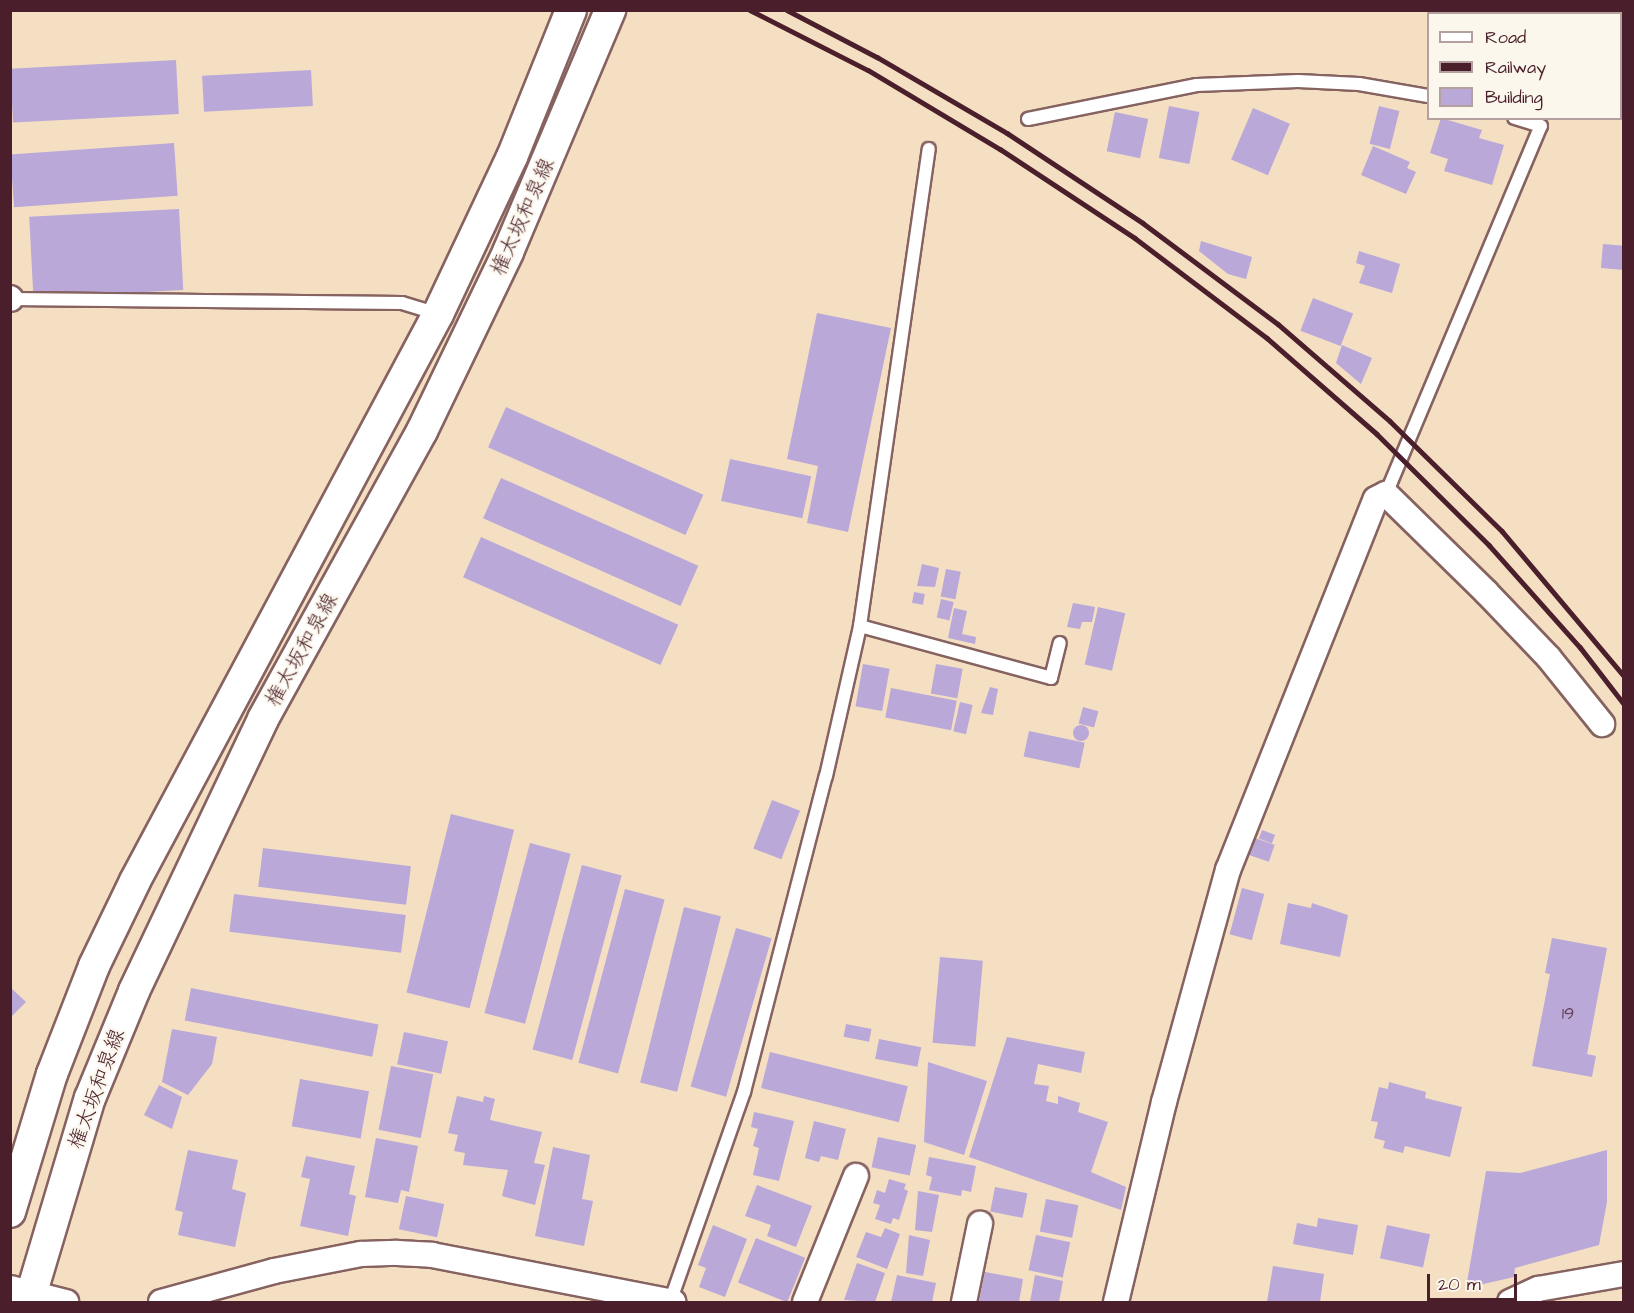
<!DOCTYPE html>
<meta charset="utf-8">
<style>
body{margin:0}
#map{position:relative;width:1634px;height:1313px;overflow:hidden;background:#f4dfc3;font-family:"Architects Daughter","Klee One",sans-serif}
div>[style]{position:absolute}
[style*='--x']{left:calc(var(--x)*1px);top:calc(var(--y)*1px);width:calc(var(--w)*1px);rotate:calc(var(--a)*1deg)}
.building>*{inset:0;background:#b9a8d8;transform-origin:0 0}
.round{border-radius:50%}
.roads{filter:drop-shadow(2px 0 #866260) drop-shadow(-2px 0 #866260) drop-shadow(0 2px #866260) drop-shadow(0 -2px #866260)}
.service>*{height:12px;margin:-6px;padding:0 6px;transform-origin:6px;border-radius:6px;background:#fff}
.minor>*{height:24px;margin:-12px;padding:0 12px;transform-origin:12px;border-radius:12px;background:#fff}
.tertiary>*{height:30px;margin:-15px;padding:0 15px;transform-origin:15px;border-radius:15px;background:#fff}
.rail>*{height:4.5px;margin:-2.25px;padding:0 2.25px;transform-origin:2.25px;border-radius:2.25px;background:#4a1f2b}
span{translate:-50% -50%;white-space:nowrap;text-align:center;line-height:1.15;-webkit-text-stroke:4.5px #fbf7ec;paint-order:stroke}
.number-label{font-size:18px;color:#664156}
.number-label span{-webkit-text-stroke-width:0}
.street-label{font-size:21px;color:#4a1f2b}
.frame{position:absolute;inset:0;border:12px solid #4a1f2b;pointer-events:none}
.legend{position:absolute;left:1427px;top:12px;width:195px;height:108px;box-sizing:border-box;background:#fbf7ec;border:2px solid #b4a19f;margin:0;padding:8px 10px;list-style:none;font-size:18px;color:#4a1f2b}
.legend li{display:flex;align-items:center;gap:12px;height:30px}
.legend b{width:30px;border:2px solid #b4a19f}
.scale{position:absolute;left:1427px;top:1274px;width:90px;height:27px;box-sizing:border-box;border:3px solid #4a1f2b;border-top:0;padding-left:8px;font-size:18px;line-height:21px;white-space:nowrap;color:#4a1f2b;-webkit-text-stroke:4px #fbf7ec;paint-order:stroke}
</style>
<div id="map">
<div class="building">
<i style="left:176px;top:60px;width:54px;height:166px;rotate:87deg"></i>
<i style="left:311px;top:70px;width:36px;height:109px;rotate:87deg"></i>
<i style="left:1169px;top:106px;width:31px;height:53px;rotate:11deg"></i>
<i style="left:1379px;top:106px;width:21px;height:39px;rotate:14deg"></i>
<i style="left:1253px;top:108px;width:40px;height:56px;rotate:23deg"></i>
<i style="left:1115px;top:112px;width:34px;height:40px;rotate:12deg"></i>
<i style="clip-path:polygon(1441px 118px,1482px 130px,1479px 138px,1504px 145px,1492px 185px,1444px 171px,1448px 159px,1430px 153px)"></i>
<i style="left:174px;top:143px;width:53px;height:164px;rotate:86deg"></i>
<i style="clip-path:polygon(1373px 146px,1410px 162px,1407px 168px,1416px 172px,1406px 194px,1361px 175px)"></i>
<i style="left:179px;top:209px;width:81px;height:150px;rotate:87deg"></i>
<i style="clip-path:polygon(1201px 241px,1252px 257px,1246px 279px,1228px 274px,1199px 251px)"></i>
<i style="left:1603px;top:244px;width:21px;height:24px;rotate:5deg"></i>
<i style="clip-path:polygon(1359px 251px,1400px 264px,1392px 293px,1359px 283px,1365px 266px,1356px 263px)"></i>
<i style="left:1313px;top:298px;width:43px;height:35px;rotate:21deg"></i>
<i style="clip-path:polygon(817px 313px,891px 328px,848px 532px,807px 523px,818px 466px,787px 459px)"></i>
<i style="clip-path:polygon(1342px 345px,1372px 358px,1361px 384px,1336px 363px)"></i>
<i style="left:506px;top:407px;width:216px;height:44px;rotate:24deg"></i>
<i style="left:730px;top:459px;width:83px;height:43px;rotate:12deg"></i>
<i style="left:501px;top:478px;width:216px;height:44px;rotate:24deg"></i>
<i style="left:481px;top:537px;width:216px;height:44px;rotate:24deg"></i>
<i style="clip-path:polygon(922px 564px,939px 568px,935px 587px,917px 586px)"></i>
<i style="left:946px;top:569px;width:15px;height:28px;rotate:11deg"></i>
<i style="left:914px;top:592px;width:11px;height:11px;rotate:10deg"></i>
<i style="left:941px;top:599px;width:13px;height:19px;rotate:13deg"></i>
<i style="clip-path:polygon(1073px 603px,1095px 607px,1092px 622px,1082px 622px,1080px 629px,1067px 627px)"></i>
<i style="left:1098px;top:607px;width:28px;height:59px;rotate:13deg"></i>
<i style="clip-path:polygon(954px 608px,967px 611px,962px 634px,976px 637px,975px 644px,948px 638px)"></i>
<i style="left:863px;top:664px;width:27px;height:43px;rotate:10deg"></i>
<i style="left:936px;top:664px;width:27px;height:30px;rotate:10deg"></i>
<i style="clip-path:polygon(990px 687px,998px 689px,993px 715px,981px 713px)"></i>
<i style="left:891px;top:688px;width:67px;height:30px;rotate:11deg"></i>
<i style="left:960px;top:702px;width:13px;height:30px;rotate:13deg"></i>
<i style="left:1083px;top:707px;width:16px;height:17px;rotate:15deg"></i>
<i class="round" style="left:1073px;top:725px;width:16px;height:16px"></i>
<i style="left:1029px;top:731px;width:57px;height:26px;rotate:12deg"></i>
<i style="left:772px;top:800px;width:30px;height:52px;rotate:21deg"></i>
<i style="left:451px;top:814px;width:65px;height:184px;rotate:14deg"></i>
<i style="left:1262px;top:830px;width:14px;height:9px;rotate:21deg"></i>
<i style="left:1252px;top:837px;width:24px;height:18px;rotate:19deg"></i>
<i style="left:530px;top:843px;width:42px;height:176px;rotate:15deg"></i>
<i style="left:263px;top:848px;width:149px;height:39px;rotate:7deg"></i>
<i style="left:582px;top:865px;width:41px;height:191px;rotate:15deg"></i>
<i style="left:1242px;top:888px;width:23px;height:48px;rotate:15deg"></i>
<i style="left:625px;top:889px;width:41px;height:180px;rotate:15deg"></i>
<i style="left:234px;top:894px;width:173px;height:38px;rotate:7deg"></i>
<i style="clip-path:polygon(1288px 903px,1311px 908px,1312px 903px,1348px 915px,1340px 957px,1280px 944px)"></i>
<i style="left:684px;top:907px;width:38px;height:181px;rotate:14deg"></i>
<i style="left:736px;top:928px;width:37px;height:165px;rotate:16deg"></i>
<i style="clip-path:polygon(1552px 938px,1607px 948px,1587px 1054px,1596px 1056px,1592px 1077px,1532px 1066px,1550px 974px,1545px 973px)"></i>
<i style="left:940px;top:957px;width:43px;height:86px;rotate:5deg"></i>
<i style="clip-path:polygon(10px 987px,26px 1002px,10px 1018px)"></i>
<i style="left:191px;top:988px;width:191px;height:33px;rotate:11deg"></i>
<i style="left:846px;top:1024px;width:26px;height:13px;rotate:11deg"></i>
<i style="clip-path:polygon(172px 1029px,217px 1037px,212px 1064px,188px 1095px,162px 1082px)"></i>
<i style="left:404px;top:1032px;width:45px;height:33px;rotate:12deg"></i>
<i style="clip-path:polygon(1007px 1037px,1085px 1052px,1081px 1073px,1038px 1064px,1034px 1084px,1049px 1086px,1046px 1101px,1058px 1104px,1058px 1096px,1080px 1103px,1078px 1112px,1108px 1122px,1091px 1172px,1126px 1187px,1121px 1210px,969px 1157px)"></i>
<i style="left:879px;top:1039px;width:43px;height:20px;rotate:11deg"></i>
<i style="left:770px;top:1052px;width:142px;height:37px;rotate:14deg"></i>
<i style="clip-path:polygon(928px 1062px,987px 1081px,964px 1155px,924px 1142px)"></i>
<i style="left:391px;top:1066px;width:43px;height:65px;rotate:11deg"></i>
<i style="left:300px;top:1079px;width:70px;height:48px;rotate:10deg"></i>
<i style="clip-path:polygon(1389px 1082px,1426px 1092px,1425px 1098px,1462px 1107px,1450px 1157px,1405px 1146px,1403px 1153px,1383px 1148px,1385px 1141px,1374px 1138px,1378px 1122px,1371px 1121px,1379px 1087px,1388px 1089px)"></i>
<i style="clip-path:polygon(159px 1085px,182px 1097px,172px 1129px,144px 1115px)"></i>
<i style="clip-path:polygon(457px 1096px,483px 1102px,484px 1096px,495px 1099px,490px 1120px,542px 1132px,534px 1163px,545px 1165px,535px 1205px,502px 1196px,508px 1170px,463px 1165px,465px 1153px,454px 1151px,458px 1135px,448px 1133px)"></i>
<i style="clip-path:polygon(754px 1112px,794px 1121px,779px 1181px,753px 1175px,759px 1148px,753px 1146px,758px 1129px,751px 1127px)"></i>
<i style="clip-path:polygon(814px 1121px,846px 1129px,838px 1160px,821px 1156px,819px 1162px,805px 1158px)"></i>
<i style="left:878px;top:1137px;width:39px;height:31px;rotate:12deg"></i>
<i style="clip-path:polygon(376px 1138px,418px 1146px,409px 1192px,401px 1190px,398px 1203px,365px 1197px)"></i>
<i style="clip-path:polygon(553px 1147px,590px 1155px,582px 1199px,593px 1201px,584px 1246px,535px 1236px)"></i>
<i style="clip-path:polygon(188px 1150px,238px 1160px,232px 1189px,246px 1193px,235px 1247px,178px 1235px,183px 1212px,175px 1210px)"></i>
<i style="clip-path:polygon(1607px 1150px,1607px 1202px,1599px 1245px,1515px 1268px,1514px 1277px,1466px 1288px,1486px 1171px,1520px 1173px)"></i>
<i style="clip-path:polygon(306px 1156px,355px 1166px,349px 1194px,356px 1196px,348px 1236px,300px 1226px,310px 1179px,301px 1177px)"></i>
<i style="clip-path:polygon(929px 1157px,976px 1166px,971px 1192px,962px 1190px,961px 1196px,929px 1190px,932px 1177px,926px 1175px)"></i>
<i style="clip-path:polygon(889px 1179px,906px 1184px,904px 1189px,908px 1191px,899px 1220px,893px 1218px,891px 1224px,875px 1219px,880px 1205px,873px 1203px,877px 1190px,885px 1193px)"></i>
<i style="clip-path:polygon(757px 1185px,812px 1206px,796px 1247px,767px 1236px,771px 1225px,745px 1216px)"></i>
<i style="left:995px;top:1187px;width:33px;height:25px;rotate:11deg"></i>
<i style="clip-path:polygon(918px 1191px,939px 1195px,932px 1232px,915px 1230px)"></i>
<i style="left:406px;top:1196px;width:39px;height:34px;rotate:12deg"></i>
<i style="left:1046px;top:1199px;width:33px;height:33px;rotate:11deg"></i>
<i style="clip-path:polygon(1318px 1218px,1358px 1225px,1353px 1255px,1293px 1244px,1297px 1223px,1317px 1227px)"></i>
<i style="clip-path:polygon(713px 1225px,747px 1239px,725px 1297px,699px 1287px,706px 1268px,698px 1265px)"></i>
<i style="left:1387px;top:1225px;width:44px;height:34px;rotate:12deg"></i>
<i style="clip-path:polygon(885px 1228px,900px 1234px,887px 1269px,856px 1257px,866px 1232px,881px 1237px)"></i>
<i style="clip-path:polygon(909px 1235px,930px 1240px,923px 1276px,906px 1273px)"></i>
<i style="left:1036px;top:1235px;width:35px;height:36px;rotate:12deg"></i>
<i style="left:756px;top:1238px;width:53px;height:48px;rotate:22deg"></i>
<i style="clip-path:polygon(857px 1263px,885px 1273px,875px 1302px,844px 1300px)"></i>
<i style="clip-path:polygon(1273px 1266px,1324px 1274px,1320px 1302px,1267px 1302px)"></i>
<i style="clip-path:polygon(985px 1272px,1023px 1279px,1019px 1302px,979px 1302px)"></i>
<i style="clip-path:polygon(897px 1275px,936px 1283px,932px 1302px,891px 1302px)"></i>
<i style="clip-path:polygon(1035px 1275px,1063px 1281px,1059px 1302px,1030px 1302px)"></i>
</div>
<div class="roads">
<div class="service">
<i style="--x:1028;--y:119;--w:172;--a:-11.4"></i>
<i style="--x:1197;--y:85;--w:101;--a:-2.3"></i>
<i style="--x:1298;--y:81;--w:61;--a:2.8"></i>
<i style="--x:1359;--y:84;--w:70;--a:9.9"></i>
<i style="--x:10;--y:299;--w:392;--a:0.6"></i>
<i style="--x:402;--y:303;--w:37;--a:17"></i>
<i style="--x:1386;--y:494;--w:399;--a:-67.2"></i>
<i style="--x:1541;--y:126;--w:28;--a:-163"></i>
<i style="--x:860;--y:626;--w:198;--a:15.2"></i>
<i style="--x:1051;--y:678;--w:36;--a:-76"></i>
<i style="--x:670;--y:1302;--w:223;--a:-70.6"></i>
<i style="--x:744;--y:1092;--w:326;--a:-75.5"></i>
<i style="--x:826;--y:776;--w:154;--a:-77.2"></i>
<i style="--x:860;--y:626;--w:482;--a:-81.8"></i>
</div>
<div class="minor">
<i style="--x:10;--y:298;--w:1;--a:45"></i>
<i style="--x:10;--y:1288;--w:58;--a:14"></i>
<i style="--x:161;--y:1302;--w:117;--a:-15.3"></i>
<i style="--x:274;--y:1271;--w:89;--a:-11.1"></i>
<i style="--x:361;--y:1254;--w:36;--a:-2"></i>
<i style="--x:397;--y:1253;--w:35;--a:3"></i>
<i style="--x:432;--y:1255;--w:246;--a:11"></i>
<i style="--x:805;--y:1302;--w:136;--a:-68"></i>
<i style="--x:964;--y:1302;--w:80;--a:-78.4"></i>
<i style="--x:1116;--y:1302;--w:206;--a:-76.5"></i>
<i style="--x:1164;--y:1102;--w:241;--a:-74.6"></i>
<i style="--x:1228;--y:870;--w:399;--a:-68.3"></i>
<i style="--x:1376;--y:499;--w:11;--a:-27"></i>
<i style="--x:1386;--y:494;--w:140;--a:44.4"></i>
<i style="--x:1486;--y:592;--w:91;--a:46.3"></i>
<i style="--x:1549;--y:658;--w:85;--a:51.2"></i>
<i style="--x:1510;--y:1302;--w:31;--a:-25"></i>
<i style="--x:1538;--y:1289;--w:87;--a:-9.9"></i>
</div>
<div class="tertiary">
<i style="--x:10;--y:1212;--w:144;--a:-73.1"></i>
<i style="--x:52;--y:1074;--w:116;--a:-68.7"></i>
<i style="--x:94;--y:966;--w:94;--a:-64.2"></i>
<i style="--x:135;--y:881;--w:643;--a:-61.88"></i>
<i style="--x:438;--y:314;--w:174;--a:-64.8"></i>
<i style="--x:512;--y:157;--w:158;--a:-68.1"></i>
<i style="--x:29;--y:1302;--w:213;--a:-73.4"></i>
<i style="--x:90;--y:1098;--w:116;--a:-67.6"></i>
<i style="--x:134;--y:991;--w:301;--a:-64.6"></i>
<i style="--x:263;--y:719;--w:329;--a:-61.1"></i>
<i style="--x:422;--y:431;--w:199;--a:-64.3"></i>
<i style="--x:508;--y:252;--w:263;--a:-67.1"></i>
</div>
</div>
<div class="rail">
<i style="--x:750;--y:10;--w:132;--a:27"></i>
<i style="--x:868;--y:70;--w:154;--a:30.9"></i>
<i style="--x:1000;--y:149;--w:162;--a:33.4"></i>
<i style="--x:1135;--y:238;--w:166;--a:37.1"></i>
<i style="--x:1267;--y:338;--w:146;--a:41.1"></i>
<i style="--x:1377;--y:434;--w:158;--a:44.7"></i>
<i style="--x:1489;--y:545;--w:137;--a:48.3"></i>
<i style="--x:1580;--y:647;--w:72;--a:52.3"></i>
<i style="--x:787;--y:10;--w:102;--a:27.6"></i>
<i style="--x:877;--y:57;--w:151;--a:30.3"></i>
<i style="--x:1007;--y:133;--w:163;--a:33.5"></i>
<i style="--x:1143;--y:223;--w:169;--a:36.8"></i>
<i style="--x:1278;--y:324;--w:148;--a:40.9"></i>
<i style="--x:1390;--y:421;--w:157;--a:44.5"></i>
<i style="--x:1502;--y:531;--w:189;--a:49.9"></i>
</div>
<div class="number-label">
<span style="left:1568px;top:1014px">19</span>
</div>
<div class="street-label">
<span style="left:523px;top:217px;rotate:-66deg">権太坂和泉線</span>
<span style="left:302px;top:650px;rotate:-61deg">権太坂和泉線</span>
<span style="left:97px;top:1089px;rotate:-70deg">権太坂和泉線</span>
</div>
<div class="frame"></div>
<ul class="legend">
<li><b style="height:8px;background:#fff"></b>Road</li>
<li><b style="height:8px;background:#4a1f2b"></b>Railway</li>
<li><b style="height:16px;background:#b9a8d8"></b>Building</li>
</ul>
<div class="scale">20 m</div>
</div>
